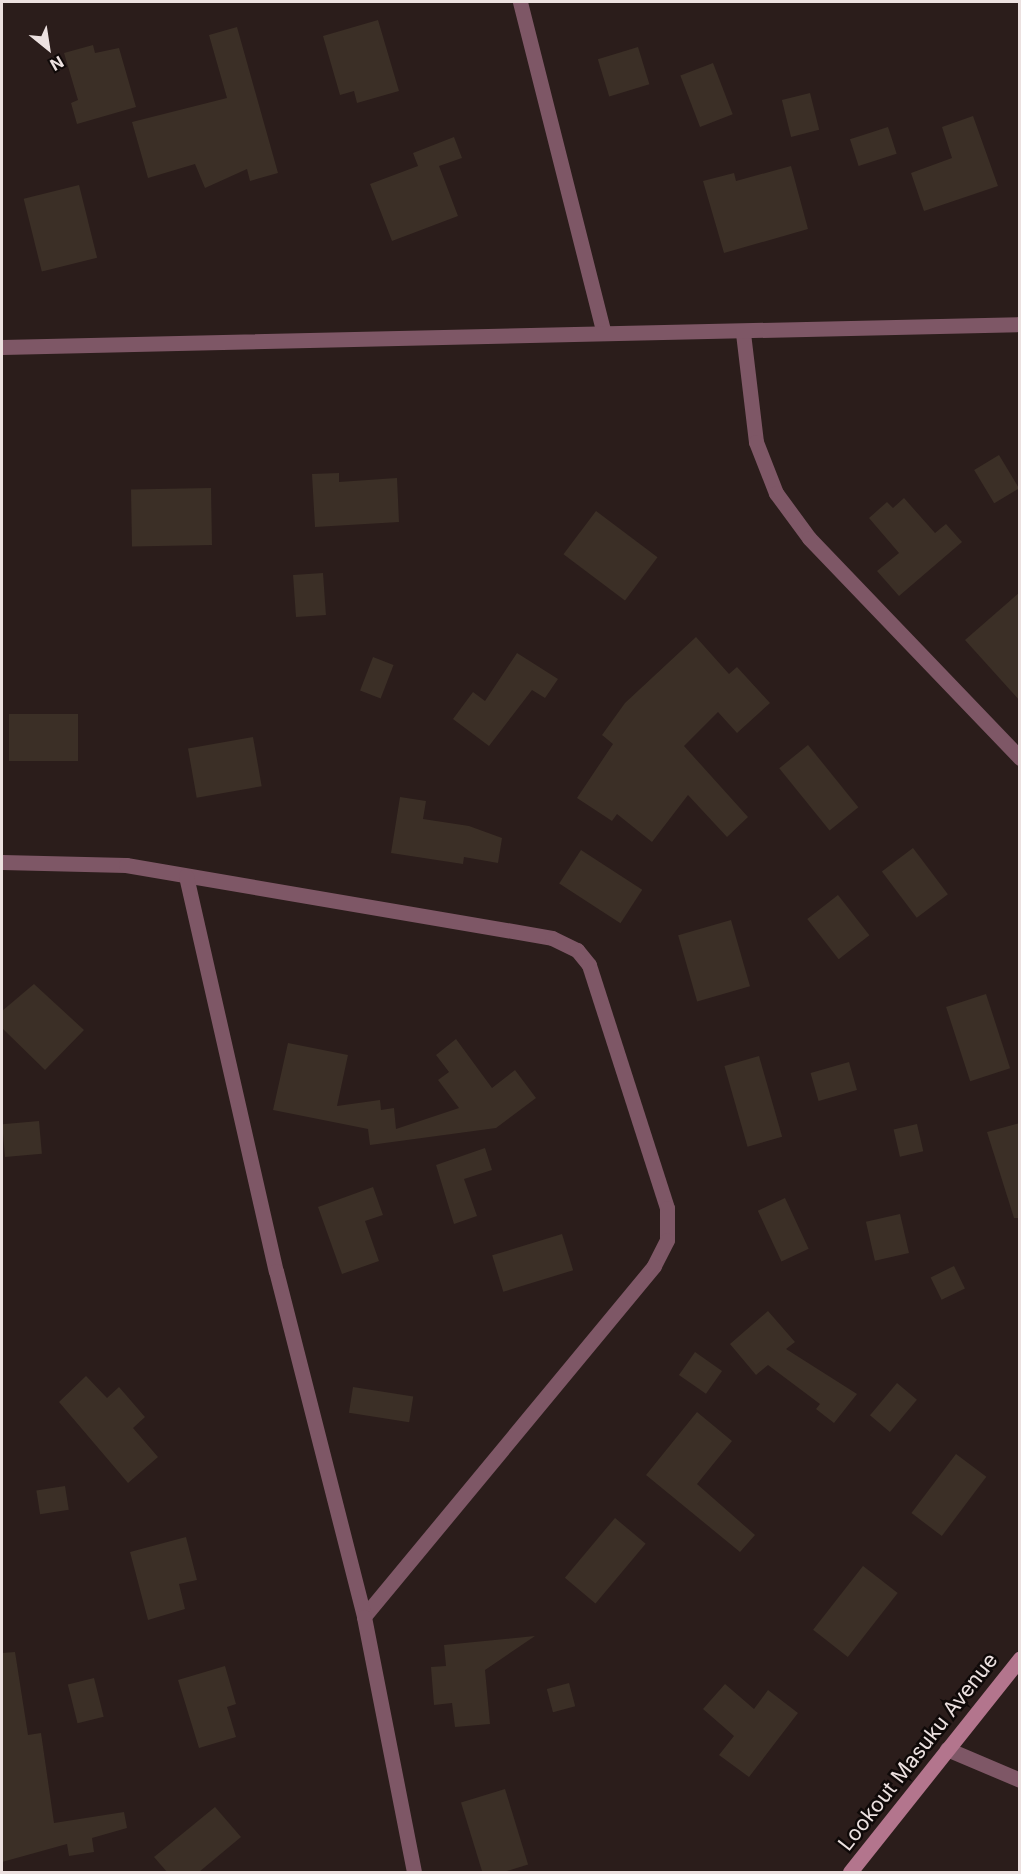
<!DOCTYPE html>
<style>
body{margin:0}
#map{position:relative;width:1021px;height:1874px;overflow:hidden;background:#2b1d1b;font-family:Inter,sans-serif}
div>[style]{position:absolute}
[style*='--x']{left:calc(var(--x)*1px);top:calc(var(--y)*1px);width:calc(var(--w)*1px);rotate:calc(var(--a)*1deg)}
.building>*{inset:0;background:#3b2f26;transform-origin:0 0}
.street>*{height:15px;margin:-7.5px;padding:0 7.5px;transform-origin:7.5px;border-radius:7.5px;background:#7e5766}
.secondary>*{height:15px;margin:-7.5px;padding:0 7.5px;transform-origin:7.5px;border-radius:7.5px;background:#b3758d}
span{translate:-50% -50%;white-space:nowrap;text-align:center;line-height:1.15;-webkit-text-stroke:5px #0f0908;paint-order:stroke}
.street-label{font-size:21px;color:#ece1e0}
.frame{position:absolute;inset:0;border:3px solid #ece1e0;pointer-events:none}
.north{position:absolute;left:18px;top:18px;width:60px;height:60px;-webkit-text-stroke:4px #0f0908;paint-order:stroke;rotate:150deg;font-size:16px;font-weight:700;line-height:24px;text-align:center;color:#ece1e0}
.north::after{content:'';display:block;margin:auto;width:21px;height:27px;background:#ece1e0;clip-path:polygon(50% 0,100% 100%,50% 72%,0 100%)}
</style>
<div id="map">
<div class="building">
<i style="clip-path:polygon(378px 20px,399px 91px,357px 103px,354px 91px,340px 95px,323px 36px)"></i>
<i style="clip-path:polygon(237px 27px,278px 173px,250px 181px,247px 169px,205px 188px,195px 164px,148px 178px,132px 122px,227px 98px,209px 35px)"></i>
<i style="clip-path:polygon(93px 45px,95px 53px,119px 48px,136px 107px,77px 124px,71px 103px,78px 100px,64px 53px)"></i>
<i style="left:638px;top:47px;width:39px;height:42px;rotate:73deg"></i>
<i style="left:713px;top:63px;width:55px;height:35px;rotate:69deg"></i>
<i style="left:810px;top:93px;width:38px;height:29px;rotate:76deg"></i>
<i style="clip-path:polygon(973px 116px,998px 186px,924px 211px,911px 173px,952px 158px,942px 127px)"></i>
<i style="left:888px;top:127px;width:28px;height:40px;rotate:72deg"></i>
<i style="clip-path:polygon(454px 137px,462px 158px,439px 166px,458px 216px,392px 241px,370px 184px,418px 166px,413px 153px)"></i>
<i style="clip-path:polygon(791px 166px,808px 229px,724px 253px,703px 181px,734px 173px,736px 181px)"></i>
<i style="left:79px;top:185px;width:75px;height:57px;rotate:76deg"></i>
<i style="left:999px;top:455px;width:39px;height:29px;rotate:59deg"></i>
<i style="clip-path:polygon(339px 473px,339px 482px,397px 478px,399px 522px,315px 527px,312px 474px)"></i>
<i style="left:211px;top:488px;width:57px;height:80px;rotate:89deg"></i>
<i style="clip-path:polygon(904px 498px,935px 533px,946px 524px,962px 542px,899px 596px,877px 571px,899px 553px,869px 518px,887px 502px,893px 508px)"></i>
<i style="left:596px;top:511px;width:77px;height:54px;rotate:37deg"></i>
<i style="left:323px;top:573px;width:42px;height:30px;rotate:86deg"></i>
<i style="clip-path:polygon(1020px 592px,1020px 701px,965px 640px)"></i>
<i style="clip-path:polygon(696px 637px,729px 674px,737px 667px,770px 703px,737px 733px,718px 712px,684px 746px,748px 817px,727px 837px,688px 795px,652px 842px,617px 814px,612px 821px,577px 798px,613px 744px,602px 735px,625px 703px)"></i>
<i style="clip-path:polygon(517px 653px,558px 679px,545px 698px,532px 690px,489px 746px,453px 719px,473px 692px,485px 701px)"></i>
<i style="left:373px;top:657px;width:22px;height:36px;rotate:21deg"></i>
<i style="left:9px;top:714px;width:69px;height:47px"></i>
<i style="left:253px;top:737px;width:50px;height:66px;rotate:80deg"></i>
<i style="left:808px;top:745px;width:80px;height:37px;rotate:51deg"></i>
<i style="clip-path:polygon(400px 797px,426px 801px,423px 819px,469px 826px,502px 838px,498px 863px,464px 857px,463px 864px,391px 853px)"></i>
<i style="left:913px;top:848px;width:58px;height:39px;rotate:53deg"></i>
<i style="left:581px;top:850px;width:73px;height:40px;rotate:33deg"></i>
<i style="left:838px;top:895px;width:51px;height:39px;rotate:52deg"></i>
<i style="left:731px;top:920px;width:69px;height:55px;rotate:74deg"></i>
<i style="clip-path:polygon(34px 984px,84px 1030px,45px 1070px,2px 1028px,2px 1011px)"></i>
<i style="left:986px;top:994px;width:78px;height:42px;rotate:72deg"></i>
<i style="clip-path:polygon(456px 1039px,492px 1088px,515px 1070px,536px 1098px,496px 1128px,370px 1145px,368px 1129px,273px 1110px,288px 1043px,348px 1055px,337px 1106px,380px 1100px,381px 1110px,394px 1108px,396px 1129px,459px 1108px,438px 1080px,449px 1072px,436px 1055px)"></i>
<i style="left:759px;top:1056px;width:84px;height:36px;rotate:74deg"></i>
<i style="left:849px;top:1062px;width:29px;height:40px;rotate:74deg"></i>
<i style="left:39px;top:1121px;width:33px;height:37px;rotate:85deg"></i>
<i style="clip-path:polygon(1020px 1123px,1020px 1218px,1014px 1218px,987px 1132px)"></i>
<i style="left:917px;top:1124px;width:28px;height:24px;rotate:77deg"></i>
<i style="clip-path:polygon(485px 1148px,492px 1170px,464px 1179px,477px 1216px,454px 1224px,436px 1165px)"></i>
<i style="clip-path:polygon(373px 1187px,383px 1215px,365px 1221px,379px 1261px,342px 1274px,318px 1207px)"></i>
<i style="left:785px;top:1198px;width:56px;height:30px;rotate:65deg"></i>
<i style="left:900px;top:1214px;width:40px;height:35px;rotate:77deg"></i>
<i style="left:562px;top:1234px;width:38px;height:73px;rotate:73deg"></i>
<i style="left:954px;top:1266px;width:25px;height:26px;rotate:64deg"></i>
<i style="clip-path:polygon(768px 1311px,795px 1342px,786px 1349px,857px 1394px,834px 1423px,816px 1409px,820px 1404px,768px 1365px,756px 1375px,730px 1344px)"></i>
<i style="left:695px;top:1352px;width:33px;height:28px;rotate:35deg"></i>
<i style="clip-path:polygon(86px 1376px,107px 1398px,119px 1387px,145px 1417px,133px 1428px,158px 1457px,128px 1483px,59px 1402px)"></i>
<i style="left:897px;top:1383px;width:26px;height:42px;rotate:40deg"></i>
<i style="left:353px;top:1387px;width:61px;height:26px;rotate:9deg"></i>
<i style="clip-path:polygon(697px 1412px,732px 1441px,697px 1484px,755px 1535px,740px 1552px,646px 1475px)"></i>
<i style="left:956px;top:1454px;width:38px;height:74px;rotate:37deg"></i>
<i style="left:65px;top:1486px;width:24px;height:29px;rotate:81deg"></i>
<i style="left:615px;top:1518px;width:40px;height:78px;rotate:40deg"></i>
<i style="clip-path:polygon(186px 1537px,197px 1580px,179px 1584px,185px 1609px,148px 1620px,130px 1552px)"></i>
<i style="left:863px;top:1566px;width:44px;height:81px;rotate:38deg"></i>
<i style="clip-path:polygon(535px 1636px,485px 1670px,490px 1724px,455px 1727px,452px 1703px,434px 1705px,431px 1667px,446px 1666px,444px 1645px)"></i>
<i style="clip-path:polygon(15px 1652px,28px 1735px,41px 1733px,54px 1823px,124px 1812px,127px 1828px,92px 1838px,94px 1852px,69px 1856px,67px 1844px,2px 1862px,2px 1653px)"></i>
<i style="clip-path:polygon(225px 1666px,236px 1704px,227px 1707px,236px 1737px,199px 1748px,178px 1680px)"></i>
<i style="left:94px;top:1678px;width:40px;height:27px;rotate:76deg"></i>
<i style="left:569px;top:1683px;width:24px;height:23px;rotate:75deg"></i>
<i style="clip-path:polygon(725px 1684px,754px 1709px,768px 1690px,798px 1713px,749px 1777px,719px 1755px,734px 1736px,703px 1709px)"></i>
<i style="left:505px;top:1789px;width:79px;height:46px;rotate:73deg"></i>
<i style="clip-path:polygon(215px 1807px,241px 1837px,199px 1872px,167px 1872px,154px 1857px)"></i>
</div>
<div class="street">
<i style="--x:520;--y:2;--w:341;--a:75.8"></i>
<i style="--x:743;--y:333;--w:110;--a:83.2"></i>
<i style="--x:756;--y:442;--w:55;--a:68.6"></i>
<i style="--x:776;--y:493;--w:56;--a:53.7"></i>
<i style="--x:809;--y:538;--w:305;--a:46.2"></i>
<i style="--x:2;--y:347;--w:1018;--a:-1.29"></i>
<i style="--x:2;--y:862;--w:124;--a:1.4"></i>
<i style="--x:126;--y:865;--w:432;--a:9.7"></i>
<i style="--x:552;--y:938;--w:28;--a:26"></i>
<i style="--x:577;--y:950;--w:19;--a:51"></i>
<i style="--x:589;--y:965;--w:255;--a:72.2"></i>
<i style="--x:667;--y:1208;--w:32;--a:90"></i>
<i style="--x:667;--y:1240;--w:29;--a:117"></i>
<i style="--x:654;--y:1266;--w:455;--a:129.6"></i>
<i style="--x:186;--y:876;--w:405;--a:77.2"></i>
<i style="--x:276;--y:1271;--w:357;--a:75.7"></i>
<i style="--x:364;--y:1617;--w:260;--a:78.9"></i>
<i style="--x:947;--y:1749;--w:79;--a:23"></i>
</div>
<div class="secondary">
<i style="--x:850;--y:1872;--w:273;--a:-51.5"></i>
</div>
<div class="street-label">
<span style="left:918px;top:1752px;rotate:-52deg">Lookout Masuku Avenue</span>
</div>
<div class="frame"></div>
<div class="north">N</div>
</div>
